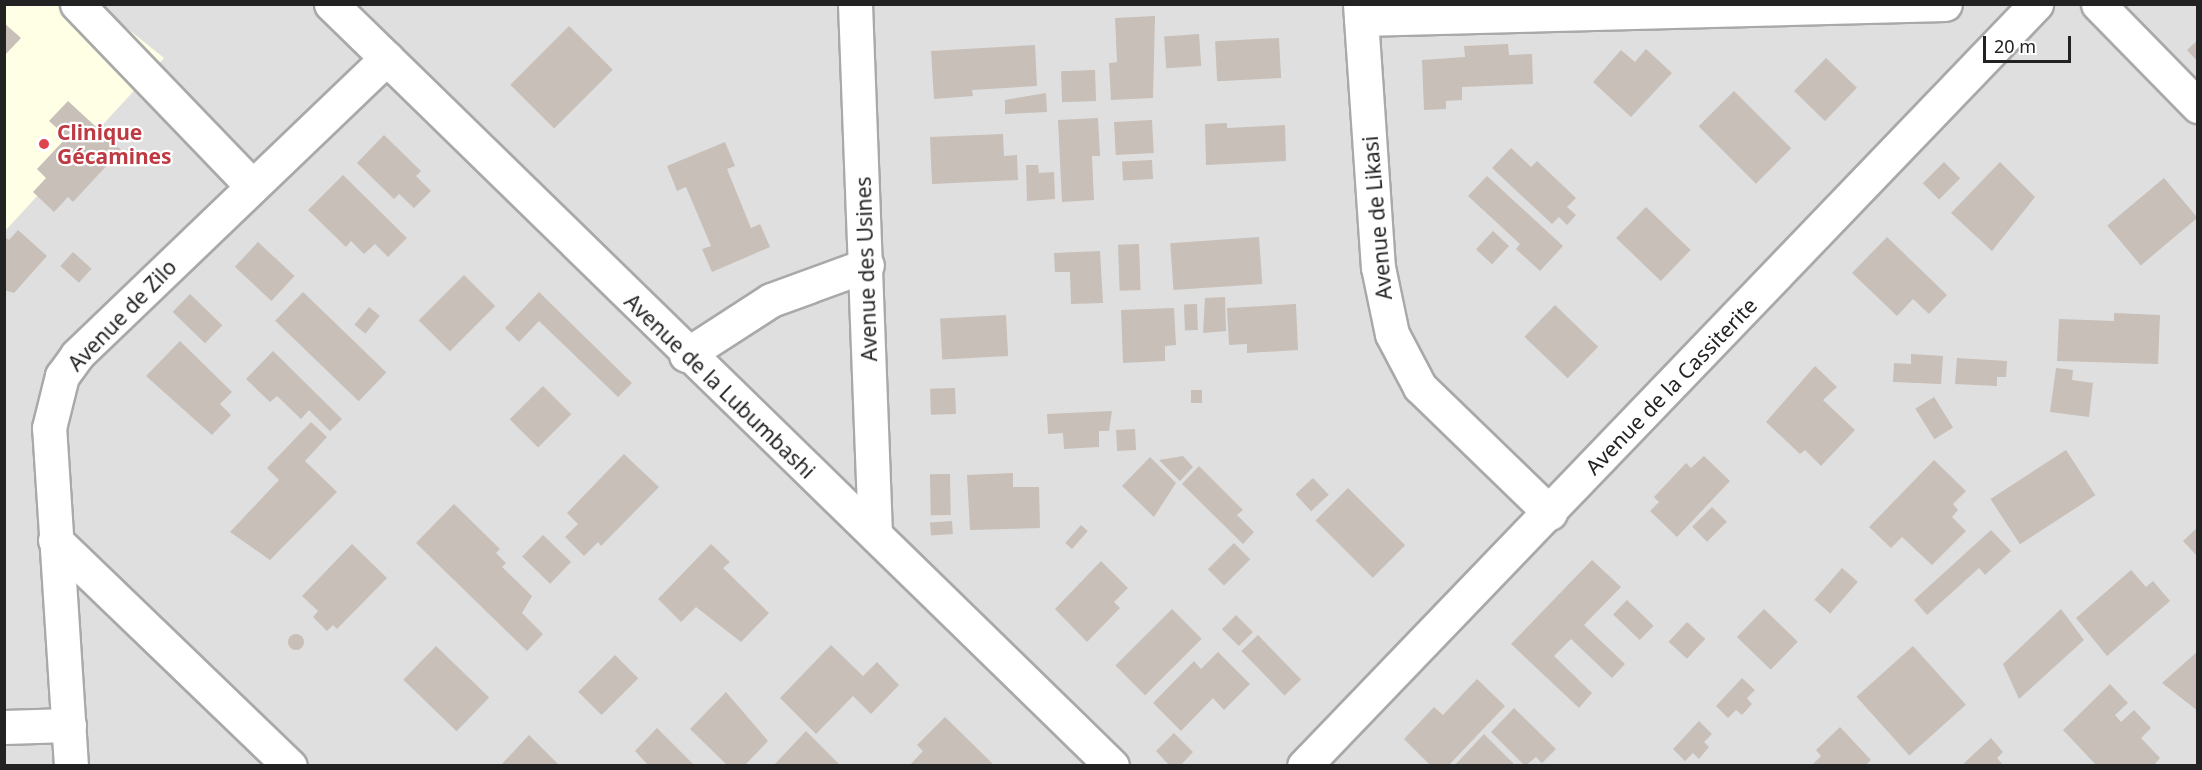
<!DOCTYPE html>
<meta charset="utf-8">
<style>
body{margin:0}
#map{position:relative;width:2202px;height:770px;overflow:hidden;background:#f2efe9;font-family:"Noto Sans",sans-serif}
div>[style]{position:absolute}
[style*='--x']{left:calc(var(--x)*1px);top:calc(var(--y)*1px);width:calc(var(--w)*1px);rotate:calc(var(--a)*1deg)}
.residential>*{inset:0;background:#e0dfdf;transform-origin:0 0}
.education>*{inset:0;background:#ffffe5}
.building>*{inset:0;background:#c7bfb8;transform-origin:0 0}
.round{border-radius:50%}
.roads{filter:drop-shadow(2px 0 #a9a9a9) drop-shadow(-2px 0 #a9a9a9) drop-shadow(0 2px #a9a9a9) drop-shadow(0 -2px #a9a9a9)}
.minor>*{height:33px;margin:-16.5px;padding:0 16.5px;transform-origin:16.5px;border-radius:16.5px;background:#fff}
.dots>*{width:16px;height:16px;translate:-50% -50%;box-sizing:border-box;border:3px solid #fff;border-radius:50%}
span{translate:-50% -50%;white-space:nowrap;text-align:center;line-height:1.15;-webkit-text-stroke:4.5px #fff;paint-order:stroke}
.health-label{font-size:21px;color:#be3a42;font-weight:700}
.left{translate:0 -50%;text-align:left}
.street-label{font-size:21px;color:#222}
.frame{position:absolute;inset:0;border:6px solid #222;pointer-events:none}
.scale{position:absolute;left:1983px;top:36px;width:88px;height:27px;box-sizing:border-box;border:3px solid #222;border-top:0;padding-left:8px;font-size:18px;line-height:21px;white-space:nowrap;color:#222;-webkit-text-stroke:4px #fff;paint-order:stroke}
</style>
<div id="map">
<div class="residential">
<i style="left:5px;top:5px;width:2192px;height:760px"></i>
</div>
<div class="education">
<i style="clip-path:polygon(5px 5px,98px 5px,164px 58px,5px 231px)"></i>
</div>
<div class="building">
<i style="clip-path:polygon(1155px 16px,1153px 98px,1111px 100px,1109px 63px,1117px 62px,1115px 18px)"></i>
<i style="clip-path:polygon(4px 23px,21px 38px,4px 56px)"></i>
<i style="left:569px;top:26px;width:62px;height:83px;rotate:45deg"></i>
<i style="left:1199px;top:34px;width:32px;height:35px;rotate:86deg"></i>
<i style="left:1279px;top:38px;width:40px;height:64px;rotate:87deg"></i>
<i style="clip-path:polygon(2198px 40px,2198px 62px,2187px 50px)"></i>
<i style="clip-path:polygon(1508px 44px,1509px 55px,1532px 54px,1533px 84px,1462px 87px,1462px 100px,1446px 101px,1446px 109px,1424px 110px,1422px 60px,1465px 57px,1464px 46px)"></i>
<i style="clip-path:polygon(1035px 45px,1037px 86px,972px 90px,973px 96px,934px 99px,931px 51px)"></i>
<i style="clip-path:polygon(1646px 49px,1672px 73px,1631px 117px,1593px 82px,1621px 50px,1635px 62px)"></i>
<i style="left:1826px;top:58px;width:43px;height:46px;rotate:44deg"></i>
<i style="left:1095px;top:70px;width:31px;height:34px;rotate:88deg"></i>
<i style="left:1734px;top:91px;width:81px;height:50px;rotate:45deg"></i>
<i style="clip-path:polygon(1046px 93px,1047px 112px,1005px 114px,1005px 100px)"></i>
<i style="clip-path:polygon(68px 101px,121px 150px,73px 202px,68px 197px,54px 212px,33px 192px,46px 178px,37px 169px,67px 137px,49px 121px)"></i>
<i style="clip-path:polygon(1098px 118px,1100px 156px,1092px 156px,1094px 200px,1062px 202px,1058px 120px)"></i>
<i style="left:1152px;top:120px;width:33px;height:38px;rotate:87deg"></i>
<i style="clip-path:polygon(1227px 123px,1227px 128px,1285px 125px,1286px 161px,1206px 165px,1205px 124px)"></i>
<i style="clip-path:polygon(1003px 134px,1004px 156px,1017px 155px,1018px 180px,932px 184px,930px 137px)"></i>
<i style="clip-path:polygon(384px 135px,421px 171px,416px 176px,431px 191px,414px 208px,399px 194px,394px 199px,357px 163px)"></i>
<i style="clip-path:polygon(725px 142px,735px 166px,727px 169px,751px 228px,760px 224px,770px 247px,712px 272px,702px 249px,711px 246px,686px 187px,677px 191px,667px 166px)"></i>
<i style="clip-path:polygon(1511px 148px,1531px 167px,1537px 161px,1576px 198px,1567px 207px,1576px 215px,1567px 225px,1559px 217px,1552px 224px,1492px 168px)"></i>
<i style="left:1152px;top:160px;width:19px;height:30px;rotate:87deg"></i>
<i style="left:1944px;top:162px;width:23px;height:30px;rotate:45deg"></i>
<i style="clip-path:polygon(2000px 162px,2035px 197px,1992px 251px,1951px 213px)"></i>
<i style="clip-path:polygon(1026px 165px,1038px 165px,1039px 173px,1054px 172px,1055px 199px,1027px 201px)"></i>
<i style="clip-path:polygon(343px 175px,407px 238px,388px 257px,375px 244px,364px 254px,351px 241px,346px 247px,308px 210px)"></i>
<i style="clip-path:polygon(1487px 176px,1563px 246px,1540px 271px,1516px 249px,1520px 244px,1468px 196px)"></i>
<i style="left:2164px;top:178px;width:52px;height:74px;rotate:50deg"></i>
<i style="left:1646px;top:207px;width:62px;height:43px;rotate:44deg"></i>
<i style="clip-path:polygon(18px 230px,47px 256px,14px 293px,4px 290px,4px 237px,9px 240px)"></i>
<i style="left:1493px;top:231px;width:22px;height:25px;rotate:43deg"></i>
<i style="left:1259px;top:237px;width:47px;height:89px;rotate:86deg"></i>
<i style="clip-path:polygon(1887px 237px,1947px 295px,1929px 314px,1913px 299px,1897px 316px,1852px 273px)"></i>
<i style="left:258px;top:242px;width:50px;height:34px;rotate:43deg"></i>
<i style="left:1139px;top:244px;width:46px;height:21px;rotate:88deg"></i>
<i style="clip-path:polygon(1100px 251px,1103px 303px,1071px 304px,1070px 272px,1055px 272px,1054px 253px)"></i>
<i style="left:73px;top:252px;width:25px;height:19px;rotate:42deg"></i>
<i style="left:464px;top:275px;width:44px;height:64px;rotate:45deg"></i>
<i style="left:303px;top:292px;width:116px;height:40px;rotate:44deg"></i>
<i style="clip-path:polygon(539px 292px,632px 383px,618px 397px,539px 321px,519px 342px,505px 328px)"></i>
<i style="left:190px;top:294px;width:45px;height:25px;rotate:44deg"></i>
<i style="clip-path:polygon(1225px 297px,1226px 331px,1203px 333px,1205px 298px)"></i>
<i style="left:1197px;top:304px;width:26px;height:13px;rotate:88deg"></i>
<i style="clip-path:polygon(1296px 304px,1298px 350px,1247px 353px,1247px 344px,1229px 345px,1227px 308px)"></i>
<i style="left:1555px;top:305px;width:60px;height:44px;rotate:44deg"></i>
<i style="left:369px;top:307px;width:14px;height:23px;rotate:39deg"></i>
<i style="clip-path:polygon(1174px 308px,1176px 345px,1165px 346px,1165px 361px,1123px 363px,1121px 310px)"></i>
<i style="clip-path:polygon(2114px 313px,2160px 315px,2158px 364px,2057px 361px,2059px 319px,2114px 321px)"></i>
<i style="left:1006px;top:315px;width:41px;height:66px;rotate:87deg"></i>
<i style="clip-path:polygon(180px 341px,232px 392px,220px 404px,231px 415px,212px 435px,146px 376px)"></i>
<i style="clip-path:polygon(273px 351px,342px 419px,330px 431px,309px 410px,301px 419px,277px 396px,270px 402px,246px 379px)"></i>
<i style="clip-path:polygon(1911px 354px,1943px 356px,1941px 384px,1893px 382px,1894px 363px,1911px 364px)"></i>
<i style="clip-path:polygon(1957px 358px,2007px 361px,2006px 377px,1997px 377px,1997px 386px,1955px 384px)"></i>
<i style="clip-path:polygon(1815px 366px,1837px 387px,1823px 400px,1855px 430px,1821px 466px,1805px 450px,1800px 454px,1766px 422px)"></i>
<i style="clip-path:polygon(2056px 368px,2073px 370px,2072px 380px,2093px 383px,2089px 417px,2050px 412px)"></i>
<i style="left:543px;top:386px;width:40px;height:47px;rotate:45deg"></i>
<i style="left:955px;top:388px;width:26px;height:25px;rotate:88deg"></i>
<i style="left:1191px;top:390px;width:11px;height:13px"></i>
<i style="left:1934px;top:397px;width:36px;height:22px;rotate:58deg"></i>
<i style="clip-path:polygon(1112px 411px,1109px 431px,1099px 431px,1099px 447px,1064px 449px,1063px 433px,1048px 434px,1047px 414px)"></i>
<i style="clip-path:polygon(311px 422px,327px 437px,305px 461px,337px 492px,270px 560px,230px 532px,279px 480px,267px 468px)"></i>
<i style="left:1135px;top:429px;width:21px;height:19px;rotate:87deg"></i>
<i style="left:2066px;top:450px;width:54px;height:90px;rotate:57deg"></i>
<i style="clip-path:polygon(624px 454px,659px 487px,601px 546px,598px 542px,584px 556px,565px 537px,578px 524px,567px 513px)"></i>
<i style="clip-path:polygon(1183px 456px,1193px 467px,1180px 481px,1159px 460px)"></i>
<i style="clip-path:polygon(1704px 456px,1730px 481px,1677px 537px,1650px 511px,1659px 502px,1654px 497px,1686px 463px,1691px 468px)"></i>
<i style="clip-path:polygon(1150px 457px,1176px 483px,1154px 517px,1122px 486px)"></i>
<i style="clip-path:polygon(1934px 460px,1966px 491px,1953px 504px,1958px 510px,1952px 517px,1966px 531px,1932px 565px,1902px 537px,1891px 548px,1869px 527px)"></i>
<i style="clip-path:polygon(1199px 466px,1243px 510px,1237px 515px,1254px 532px,1243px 544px,1182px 484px)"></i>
<i style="clip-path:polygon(1013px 473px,1013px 487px,1039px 487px,1040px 528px,970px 530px,967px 475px)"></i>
<i style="left:950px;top:474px;width:41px;height:20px;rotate:89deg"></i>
<i style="left:1313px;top:478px;width:23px;height:24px;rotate:47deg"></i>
<i style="left:1348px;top:488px;width:81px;height:46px;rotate:45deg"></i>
<i style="clip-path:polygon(454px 504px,500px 549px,496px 553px,506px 563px,502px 567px,532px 596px,522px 613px,543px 634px,527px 651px,416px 543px)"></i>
<i style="left:1712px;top:507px;width:21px;height:28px;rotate:45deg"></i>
<i style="left:952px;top:521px;width:13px;height:22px;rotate:86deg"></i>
<i style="left:1081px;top:525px;width:9px;height:24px;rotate:41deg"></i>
<i style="clip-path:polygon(2198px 527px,2198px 557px,2183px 541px)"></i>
<i style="clip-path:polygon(1991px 530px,2011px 551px,1985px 575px,1979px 568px,1927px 615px,1914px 600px)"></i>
<i style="left:543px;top:535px;width:39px;height:30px;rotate:44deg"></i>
<i style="left:1234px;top:543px;width:23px;height:37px;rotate:45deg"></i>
<i style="clip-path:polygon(352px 544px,387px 578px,337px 629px,333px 625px,327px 631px,313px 617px,318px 611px,302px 596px)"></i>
<i style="clip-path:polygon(711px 544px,730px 562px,723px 568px,769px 613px,741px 642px,696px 607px,681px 622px,658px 599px)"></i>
<i style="clip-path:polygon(1592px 560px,1621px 587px,1584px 625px,1625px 664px,1612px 678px,1571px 639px,1554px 656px,1592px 693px,1579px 708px,1511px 644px)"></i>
<i style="clip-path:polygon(1101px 561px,1128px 588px,1114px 602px,1120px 608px,1087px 642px,1055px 609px)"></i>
<i style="left:1842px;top:568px;width:21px;height:42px;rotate:41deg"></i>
<i style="clip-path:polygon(2131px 570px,2146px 587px,2153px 581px,2170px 601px,2107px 656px,2076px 618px)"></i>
<i style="left:1627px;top:600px;width:37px;height:20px;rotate:44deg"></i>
<i style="left:1172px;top:609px;width:42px;height:80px;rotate:45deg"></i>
<i style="left:1764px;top:609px;width:47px;height:39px;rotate:44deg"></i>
<i style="clip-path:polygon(2061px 609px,2084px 640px,2019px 699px,2003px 664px)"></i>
<i style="left:1236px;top:615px;width:24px;height:20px;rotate:45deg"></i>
<i style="left:1687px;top:622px;width:25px;height:27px;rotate:43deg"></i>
<i class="round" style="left:288px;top:634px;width:16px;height:16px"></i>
<i style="left:1258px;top:635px;width:62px;height:23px;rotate:46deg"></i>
<i style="clip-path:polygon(831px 645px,863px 676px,877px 662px,899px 685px,871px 714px,853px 696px,816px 734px,780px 698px)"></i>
<i style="left:436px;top:646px;width:74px;height:47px;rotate:44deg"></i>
<i style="left:1913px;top:646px;width:79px;height:76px;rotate:48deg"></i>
<i style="clip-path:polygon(2198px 651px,2198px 711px,2162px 683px)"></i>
<i style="clip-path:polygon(1218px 652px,1250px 684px,1224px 710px,1213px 698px,1181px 731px,1153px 703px,1194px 661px,1201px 669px)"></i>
<i style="left:615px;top:655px;width:33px;height:52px;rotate:45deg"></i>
<i style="clip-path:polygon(1742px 678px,1755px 690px,1747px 698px,1752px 704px,1742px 715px,1736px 710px,1728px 718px,1716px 706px)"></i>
<i style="clip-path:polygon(1477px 679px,1505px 706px,1448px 766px,1431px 766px,1404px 739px,1434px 707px,1443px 715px)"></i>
<i style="clip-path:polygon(2110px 684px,2128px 703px,2115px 715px,2121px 722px,2134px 710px,2151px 728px,2141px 738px,2160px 758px,2153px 766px,2097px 766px,2063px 730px)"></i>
<i style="clip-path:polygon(726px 692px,768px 741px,744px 766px,728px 766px,690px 729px)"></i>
<i style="clip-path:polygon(1514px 708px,1556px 749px,1542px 763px,1536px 757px,1525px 766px,1491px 732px)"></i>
<i style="clip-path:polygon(945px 717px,992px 763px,990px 766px,909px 766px,923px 751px,917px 745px)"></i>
<i style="clip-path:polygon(1699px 721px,1712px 734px,1704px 742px,1709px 747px,1699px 759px,1693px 753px,1685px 761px,1673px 749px)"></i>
<i style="clip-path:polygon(1840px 727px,1871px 760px,1865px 766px,1811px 766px,1821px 756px,1816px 750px)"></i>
<i style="clip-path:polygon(657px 728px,695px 766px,649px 766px,635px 751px)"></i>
<i style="clip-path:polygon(806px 731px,841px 766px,773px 766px)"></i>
<i style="clip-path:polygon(1174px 733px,1193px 752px,1180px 766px,1170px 766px,1156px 751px)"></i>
<i style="clip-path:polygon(1484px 734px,1516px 766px,1454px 766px)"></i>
<i style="clip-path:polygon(529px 735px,560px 766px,500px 766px)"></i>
<i style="clip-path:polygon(1991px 738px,2003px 752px,1997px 758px,2004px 766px,1961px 766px)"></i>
</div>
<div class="roads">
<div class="minor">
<i style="--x:77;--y:4;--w:252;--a:46.1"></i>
<i style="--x:331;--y:4;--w:1091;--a:44.29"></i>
<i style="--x:855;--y:4;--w:530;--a:87.84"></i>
<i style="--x:1360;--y:4;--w:264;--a:86.1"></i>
<i style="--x:1378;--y:267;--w:68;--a:78.2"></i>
<i style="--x:1392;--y:334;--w:60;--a:62.2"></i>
<i style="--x:1420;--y:387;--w:181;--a:44.1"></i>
<i style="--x:2098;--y:4;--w:143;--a:45.6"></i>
<i style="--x:1361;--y:19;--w:584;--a:-1.47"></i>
<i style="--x:686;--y:355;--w:101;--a:-32.9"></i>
<i style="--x:771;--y:300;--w:102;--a:-20"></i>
<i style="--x:55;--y:540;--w:326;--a:43.9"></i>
<i style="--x:4;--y:727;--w:65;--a:-1.8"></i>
<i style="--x:71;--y:766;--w:339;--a:-93.7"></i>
<i style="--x:49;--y:428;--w:54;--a:-76"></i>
<i style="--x:62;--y:376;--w:26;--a:-54"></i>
<i style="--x:77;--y:355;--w:429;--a:-43.8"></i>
<i style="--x:1304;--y:766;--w:1057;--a:-46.15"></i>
</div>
</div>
<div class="dots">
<i style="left:44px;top:144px;background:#e0444e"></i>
</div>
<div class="health-label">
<span class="left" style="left:57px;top:144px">Clinique<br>Gécamines</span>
</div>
<div class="street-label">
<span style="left:1377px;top:218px;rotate:-95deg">Avenue de Likasi</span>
<span style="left:866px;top:269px;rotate:-92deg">Avenue des Usines</span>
<span style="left:122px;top:315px;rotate:-46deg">Avenue de Zilo</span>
<span style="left:720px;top:386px;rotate:44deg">Avenue de la Lubumbashi</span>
<span style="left:1671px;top:386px;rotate:-46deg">Avenue de la Cassiterite</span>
</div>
<div class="frame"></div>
<div class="scale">20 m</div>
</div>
